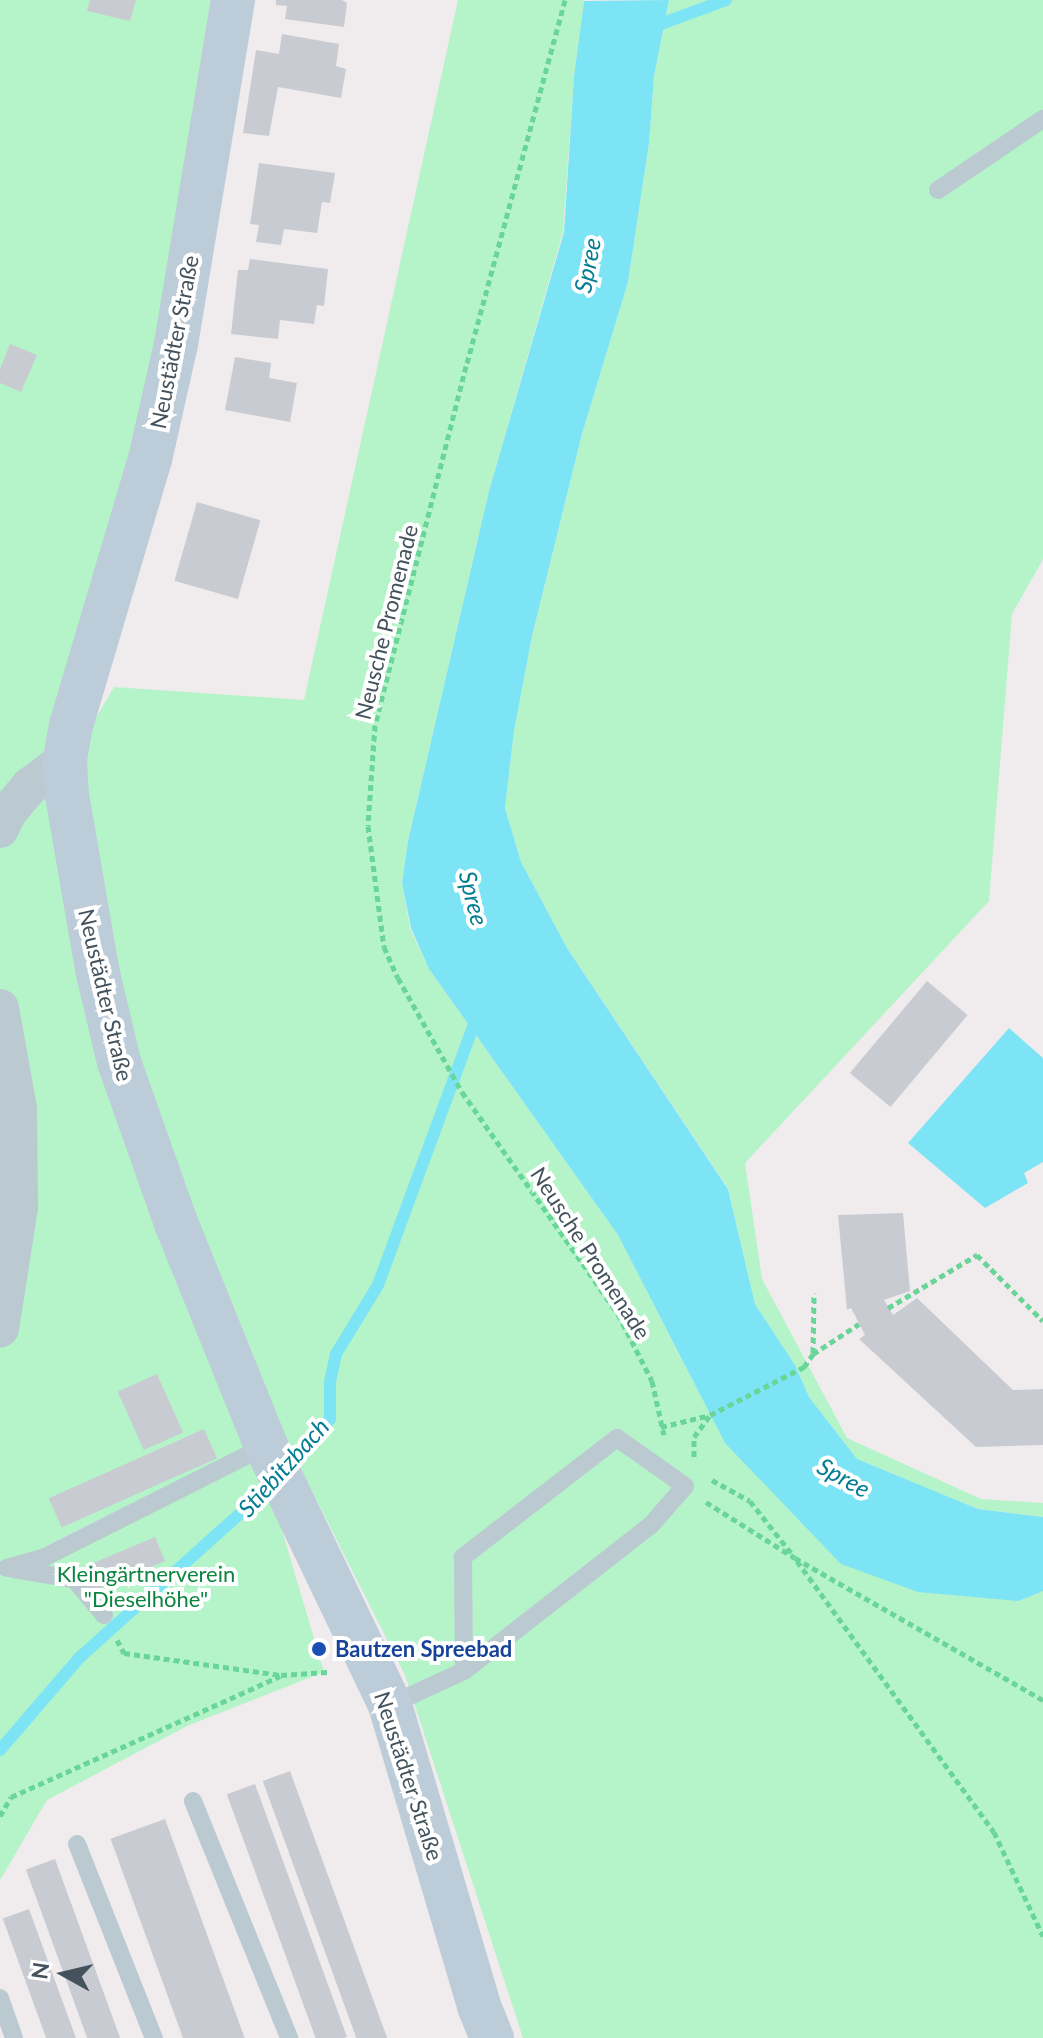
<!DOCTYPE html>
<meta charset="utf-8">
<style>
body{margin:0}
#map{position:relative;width:1043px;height:2038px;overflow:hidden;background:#f0eced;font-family:Lato,sans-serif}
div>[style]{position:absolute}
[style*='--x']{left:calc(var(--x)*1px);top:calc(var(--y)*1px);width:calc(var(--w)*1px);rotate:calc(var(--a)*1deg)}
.green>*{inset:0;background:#b5f3c9}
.water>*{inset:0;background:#7de4f5}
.stream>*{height:12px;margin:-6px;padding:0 6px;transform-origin:6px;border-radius:6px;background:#7de4f5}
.building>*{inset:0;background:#c8ccd2;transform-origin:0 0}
.path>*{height:5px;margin-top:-2.5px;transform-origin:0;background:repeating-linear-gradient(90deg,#69d599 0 6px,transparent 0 10px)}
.lane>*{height:18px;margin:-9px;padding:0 9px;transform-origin:9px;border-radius:9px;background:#bbc9d1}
.street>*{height:38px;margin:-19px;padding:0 19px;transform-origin:19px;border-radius:19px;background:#bbc9d1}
.secondary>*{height:44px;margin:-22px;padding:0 22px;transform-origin:22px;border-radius:22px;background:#bdccd9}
.dots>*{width:22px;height:22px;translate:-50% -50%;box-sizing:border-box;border:4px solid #fff;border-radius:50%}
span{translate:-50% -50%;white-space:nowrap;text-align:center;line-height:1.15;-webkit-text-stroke:8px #fff;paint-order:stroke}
.street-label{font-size:22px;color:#43525c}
.park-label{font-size:22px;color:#0c8541}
.transit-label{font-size:22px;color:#164399;font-weight:700}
.left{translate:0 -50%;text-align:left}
.water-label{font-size:24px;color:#037d92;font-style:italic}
.north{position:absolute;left:24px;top:1934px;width:80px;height:80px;-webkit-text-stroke:6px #fff;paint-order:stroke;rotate:278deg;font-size:22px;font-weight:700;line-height:32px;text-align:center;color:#43525c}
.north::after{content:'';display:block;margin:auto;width:28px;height:36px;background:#43525c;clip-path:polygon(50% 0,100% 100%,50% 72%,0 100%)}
</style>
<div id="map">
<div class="green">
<i style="clip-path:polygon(0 0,213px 0,169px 287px,49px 806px,276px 1510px,324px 1672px,187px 1726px,47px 1800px,0 1880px)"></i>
<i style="clip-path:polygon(458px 0,584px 0,574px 76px,563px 232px,489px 491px,408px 841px,402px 883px,410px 928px,429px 969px,618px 1235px,725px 1443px,1019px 1601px,1043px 1591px,1043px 2038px,523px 2038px,405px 1675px,273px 1414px,131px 1054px,83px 788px,90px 728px,114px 687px,304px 700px)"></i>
<i style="clip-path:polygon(669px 0,1043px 0,1043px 559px,1012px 614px,989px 901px,745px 1163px,762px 1279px,847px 1438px,981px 1499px,1043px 1503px,1043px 1517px,978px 1509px,857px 1459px,809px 1397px,795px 1365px,755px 1304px,728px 1188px,567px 948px,521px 862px,505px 808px,514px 731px,532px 636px,582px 434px,628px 282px,649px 143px,654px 76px)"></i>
</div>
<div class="water">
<i style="clip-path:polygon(669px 0,654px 76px,649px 143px,628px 282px,582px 434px,532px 636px,514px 731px,505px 808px,521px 862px,567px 948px,728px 1189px,755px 1304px,795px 1365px,809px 1397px,857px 1459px,978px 1509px,1043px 1517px,1043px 1591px,1019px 1601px,918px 1592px,841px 1564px,725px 1443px,618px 1235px,429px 969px,411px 928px,402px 883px,408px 841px,489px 491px,564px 232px,574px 76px,584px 1px)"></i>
<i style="clip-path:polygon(1009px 1028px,1043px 1058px,1043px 1162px,1024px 1173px,1028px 1183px,985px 1208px,908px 1143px)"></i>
</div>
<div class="stream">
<i style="--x:647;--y:29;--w:84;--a:-20.2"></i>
<i style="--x:288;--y:1469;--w:65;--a:-50"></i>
<i style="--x:330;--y:1419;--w:37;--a:-90"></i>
<i style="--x:330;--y:1382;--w:29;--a:-78"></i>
<i style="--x:336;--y:1354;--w:81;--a:-58.7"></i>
<i style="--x:378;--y:1285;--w:290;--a:-69.8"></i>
<i style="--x:0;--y:1750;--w:121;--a:-49.3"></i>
<i style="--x:79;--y:1658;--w:263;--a:-41.9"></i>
</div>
<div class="building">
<i style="clip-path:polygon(90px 0,136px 0,130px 21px,87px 11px)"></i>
<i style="clip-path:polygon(276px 0,342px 0,347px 3px,344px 27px,285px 19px,287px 6px,276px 5px)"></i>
<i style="clip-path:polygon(282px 34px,339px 44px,336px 66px,346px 69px,341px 98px,278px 87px,269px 136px,243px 133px,256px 50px,279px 54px)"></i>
<i style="clip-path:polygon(259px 163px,335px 173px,330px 203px,322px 202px,317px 233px,284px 229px,281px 245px,256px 242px,259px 225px,250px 224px)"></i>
<i style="clip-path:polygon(250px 259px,328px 269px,324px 306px,317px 305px,314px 324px,280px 320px,278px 339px,231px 334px,238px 270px,248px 270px)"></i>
<i style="clip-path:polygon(10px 344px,37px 355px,21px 392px,0 383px,0 369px)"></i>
<i style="clip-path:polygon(235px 357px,271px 363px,269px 378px,297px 383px,290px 422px,225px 410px)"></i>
<i style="left:197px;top:502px;width:66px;height:82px;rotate:16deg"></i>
<i style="left:927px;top:981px;width:53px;height:120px;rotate:40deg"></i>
<i style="clip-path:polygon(903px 1213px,910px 1291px,884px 1300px,893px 1315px,917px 1298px,1013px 1390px,1043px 1389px,1043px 1445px,976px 1447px,859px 1339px,865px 1335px,851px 1308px,847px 1310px,838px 1215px)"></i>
<i style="left:157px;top:1374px;width:64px;height:43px;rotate:66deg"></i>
<i style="left:204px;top:1429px;width:32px;height:170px;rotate:66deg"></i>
<i style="left:155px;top:1537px;width:26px;height:79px;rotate:67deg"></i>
<i style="left:290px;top:1771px;width:284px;height:29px;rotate:70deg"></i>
<i style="left:255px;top:1784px;width:269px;height:30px;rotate:70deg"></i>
<i style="left:165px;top:1819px;width:233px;height:58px;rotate:70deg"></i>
<i style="left:55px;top:1859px;width:191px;height:31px;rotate:70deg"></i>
<i style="left:29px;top:1909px;width:137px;height:28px;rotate:70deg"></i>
</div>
<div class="path">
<i style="--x:565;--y:0;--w:379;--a:105.1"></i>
<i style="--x:466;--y:366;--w:370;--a:104.2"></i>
<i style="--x:375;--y:725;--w:101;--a:94"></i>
<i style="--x:368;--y:826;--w:122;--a:82.5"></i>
<i style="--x:384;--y:947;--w:34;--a:66"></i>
<i style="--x:398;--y:978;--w:131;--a:60.7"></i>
<i style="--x:462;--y:1092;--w:271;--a:54.9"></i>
<i style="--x:618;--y:1314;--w:75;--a:63.1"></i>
<i style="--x:652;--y:1381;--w:55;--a:77.5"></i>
<i style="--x:888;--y:1308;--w:104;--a:-30.8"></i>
<i style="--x:977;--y:1255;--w:93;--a:45"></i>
<i style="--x:813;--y:1353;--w:60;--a:-89"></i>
<i style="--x:661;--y:1427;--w:50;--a:-13.8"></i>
<i style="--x:710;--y:1415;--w:106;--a:-27.1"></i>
<i style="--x:804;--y:1367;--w:16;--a:-55"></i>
<i style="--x:813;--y:1354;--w:55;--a:-33.1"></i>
<i style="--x:694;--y:1457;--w:20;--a:-90"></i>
<i style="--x:694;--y:1437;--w:27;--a:-54"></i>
<i style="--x:712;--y:1480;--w:43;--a:28.9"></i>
<i style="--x:750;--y:1501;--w:66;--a:51.7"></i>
<i style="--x:706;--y:1502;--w:105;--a:32.2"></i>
<i style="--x:795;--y:1558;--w:286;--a:29.8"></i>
<i style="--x:797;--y:1561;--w:335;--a:54"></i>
<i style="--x:994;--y:1832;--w:115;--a:64.8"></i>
<i style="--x:117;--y:1640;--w:15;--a:62"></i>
<i style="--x:124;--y:1653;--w:159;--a:8"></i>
<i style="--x:281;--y:1675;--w:47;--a:-3.7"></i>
<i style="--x:0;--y:1816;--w:22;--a:-60"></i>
<i style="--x:11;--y:1797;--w:295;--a:-24.2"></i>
</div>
<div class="lane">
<i style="--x:938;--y:190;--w:127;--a:-34.1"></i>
<i style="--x:7;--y:1568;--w:37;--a:-16"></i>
<i style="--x:43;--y:1558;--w:250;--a:-26.7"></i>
<i style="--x:14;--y:1569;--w:61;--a:9.5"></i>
<i style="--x:74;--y:1579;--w:47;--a:50.2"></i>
<i style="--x:390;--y:1705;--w:81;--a:-24.7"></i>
<i style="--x:464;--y:1671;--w:239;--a:-38"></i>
<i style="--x:652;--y:1524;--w:50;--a:-49"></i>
<i style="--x:685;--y:1486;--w:83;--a:-144.8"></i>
<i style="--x:617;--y:1438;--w:195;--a:142.3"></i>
<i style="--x:463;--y:1557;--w:114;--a:89.5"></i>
<i style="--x:193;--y:1801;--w:256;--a:67.9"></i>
<i style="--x:77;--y:1844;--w:209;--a:68.4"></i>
<i style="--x:0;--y:1998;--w:42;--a:70.7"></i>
</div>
<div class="street">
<i style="--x:0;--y:829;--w:19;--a:-65"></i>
<i style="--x:8;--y:812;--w:34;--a:-50"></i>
<i style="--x:30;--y:786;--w:44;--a:-36.6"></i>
<i style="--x:0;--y:1008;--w:103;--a:79.9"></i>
<i style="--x:18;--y:1109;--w:98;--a:89.4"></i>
<i style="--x:19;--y:1207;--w:123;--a:98.9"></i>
</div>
<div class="secondary">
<i style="--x:233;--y:0;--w:349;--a:99.4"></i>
<i style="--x:176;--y:344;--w:118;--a:102.7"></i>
<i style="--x:150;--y:459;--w:277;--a:106.5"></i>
<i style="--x:71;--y:725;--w:36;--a:100"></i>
<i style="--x:65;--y:760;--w:35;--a:87"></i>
<i style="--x:67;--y:795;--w:177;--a:80.2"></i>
<i style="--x:97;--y:969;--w:96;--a:76.7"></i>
<i style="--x:119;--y:1062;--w:171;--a:70.5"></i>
<i style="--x:176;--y:1223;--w:240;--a:68"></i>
<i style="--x:266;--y:1446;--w:287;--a:64.4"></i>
<i style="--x:390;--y:1705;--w:314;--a:73.5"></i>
<i style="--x:479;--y:2006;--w:35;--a:68"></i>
</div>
<div class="dots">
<i style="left:319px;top:1649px;background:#1a4fb4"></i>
</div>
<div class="street-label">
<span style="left:174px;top:342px;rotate:-79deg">Neustädter Straße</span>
<span style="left:386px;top:622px;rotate:-76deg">Neusche Promenade</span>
<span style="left:106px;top:995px;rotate:77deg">Neustädter Straße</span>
<span style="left:591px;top:1253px;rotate:57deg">Neusche Promenade</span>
<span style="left:409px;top:1776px;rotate:72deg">Neustädter Straße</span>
</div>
<div class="park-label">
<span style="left:146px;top:1586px">Kleingärtnerverein<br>"Dieselhöhe"</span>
</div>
<div class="transit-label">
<span class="left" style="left:335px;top:1649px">Bautzen Spreebad</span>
</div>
<div class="water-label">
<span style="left:587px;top:265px;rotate:-79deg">Spree</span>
<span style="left:474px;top:898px;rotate:76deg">Spree</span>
<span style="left:283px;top:1467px;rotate:-48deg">Stiebitzbach</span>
<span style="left:844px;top:1477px;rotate:29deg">Spree</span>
</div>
<div class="north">N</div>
</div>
